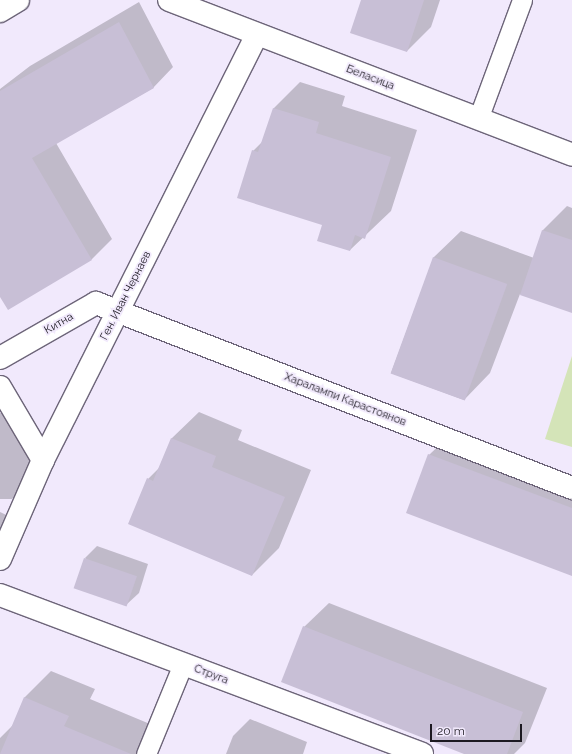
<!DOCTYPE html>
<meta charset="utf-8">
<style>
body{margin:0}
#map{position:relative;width:572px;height:754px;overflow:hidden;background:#f1e9fc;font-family:Raleway,sans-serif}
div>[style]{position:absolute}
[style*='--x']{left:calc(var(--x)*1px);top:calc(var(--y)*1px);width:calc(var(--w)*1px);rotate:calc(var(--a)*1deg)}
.green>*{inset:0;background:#d4e4b8}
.shadow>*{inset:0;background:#0003}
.building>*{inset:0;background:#c8bfd6;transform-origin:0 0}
.roads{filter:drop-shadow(1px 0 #6d6579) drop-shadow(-1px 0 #6d6579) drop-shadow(0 1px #6d6579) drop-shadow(0 -1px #6d6579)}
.pedestrian>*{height:19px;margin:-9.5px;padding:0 9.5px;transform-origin:9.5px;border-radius:9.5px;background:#fff}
.minor>*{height:22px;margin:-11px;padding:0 11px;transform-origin:11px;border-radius:11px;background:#fff}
.tertiary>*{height:22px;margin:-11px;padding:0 11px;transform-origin:11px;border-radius:11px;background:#fff}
span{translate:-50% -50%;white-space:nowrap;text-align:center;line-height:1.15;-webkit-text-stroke:3.5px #f1e9fc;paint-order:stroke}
.street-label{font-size:11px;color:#1c1921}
.scale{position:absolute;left:430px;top:724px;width:92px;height:18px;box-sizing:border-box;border:2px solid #1c1921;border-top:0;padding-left:5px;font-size:12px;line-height:14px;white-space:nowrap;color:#1c1921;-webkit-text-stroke:3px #f1e9fc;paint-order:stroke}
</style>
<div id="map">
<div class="green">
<i style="clip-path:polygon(572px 356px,572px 447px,545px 439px)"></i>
</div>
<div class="shadow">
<i style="clip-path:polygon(362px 0,440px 0,431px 27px,407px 51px)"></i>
<i style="clip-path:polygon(139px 2px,173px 67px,153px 88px,56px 143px,112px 239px,92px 259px,8px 308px,0 295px,0 89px,30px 66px)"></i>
<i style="clip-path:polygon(300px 82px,345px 96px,342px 106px,417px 130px,391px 211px,350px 250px,253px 151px,263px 141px,274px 108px)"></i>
<i style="clip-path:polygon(567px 206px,572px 208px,572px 311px,520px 294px,490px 373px,464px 400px,391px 373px,434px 257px,461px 231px,534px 258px,543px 230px)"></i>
<i style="clip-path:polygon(22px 401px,45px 442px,36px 474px,12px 499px,0 499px,0 413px)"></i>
<i style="clip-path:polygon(199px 412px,242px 430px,238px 440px,311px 470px,279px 548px,252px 575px,148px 479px,160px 467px,172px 438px)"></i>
<i style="clip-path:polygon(454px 431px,572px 475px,572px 575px,429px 455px)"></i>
<i style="clip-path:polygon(0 512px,15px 519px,0 549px)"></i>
<i style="clip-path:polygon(97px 546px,148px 564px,139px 593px,126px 605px,85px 558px)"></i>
<i style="clip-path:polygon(329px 603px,547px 688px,525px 743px,514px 754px,467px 754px,304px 627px)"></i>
<i style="clip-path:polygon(51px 671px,95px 689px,90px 699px,162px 729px,154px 754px,0 754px,0 738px,13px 725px,25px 697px)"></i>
<i style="clip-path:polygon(250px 719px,307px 742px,303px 754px,226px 754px,233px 736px)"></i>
</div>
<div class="building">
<i style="clip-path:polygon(361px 0,424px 0,407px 52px,350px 33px)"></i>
<i style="clip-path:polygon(119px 22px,154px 88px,32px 158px,92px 260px,8px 310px,0 297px,0 91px)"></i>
<i style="clip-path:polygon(273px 108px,319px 122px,316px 133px,391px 157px,365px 239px,355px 235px,350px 251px,317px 241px,322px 225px,237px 198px,252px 150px,258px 152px)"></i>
<i style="clip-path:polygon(542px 230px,572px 240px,572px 313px,520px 295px)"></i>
<i style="left:433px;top:257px;width:79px;height:124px;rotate:20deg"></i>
<i style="clip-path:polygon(171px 438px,216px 456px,212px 467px,285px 497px,252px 576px,128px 524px,147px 478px,153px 481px)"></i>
<i style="clip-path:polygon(428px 454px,572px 508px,572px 576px,406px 513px)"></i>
<i style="left:84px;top:558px;width:56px;height:32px;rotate:19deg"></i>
<i style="clip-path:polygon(303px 626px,523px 712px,507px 754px,464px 754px,281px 682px)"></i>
<i style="clip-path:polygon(24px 697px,69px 716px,64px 726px,131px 754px,0 754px)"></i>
</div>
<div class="roads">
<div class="pedestrian">
<i style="--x:478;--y:119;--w:127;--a:-69.7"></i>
<i style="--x:146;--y:754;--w:97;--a:-67.7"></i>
</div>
<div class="minor">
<i style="--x:169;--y:0;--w:432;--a:21"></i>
<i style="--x:0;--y:358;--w:111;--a:-29.8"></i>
<i style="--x:96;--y:303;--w:511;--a:21.24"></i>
<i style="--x:0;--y:387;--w:85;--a:59.5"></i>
<i style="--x:0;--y:559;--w:108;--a:-66.5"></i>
<i style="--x:43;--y:460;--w:476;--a:-63.3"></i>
<i style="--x:0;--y:595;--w:451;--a:20.6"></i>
</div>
<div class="tertiary">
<i style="--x:0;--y:11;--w:21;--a:-31"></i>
</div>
</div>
<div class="street-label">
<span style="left:370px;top:78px;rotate:21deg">Беласица</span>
<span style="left:126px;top:296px;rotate:-63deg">Ген. Иван Чернаев</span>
<span style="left:59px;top:324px;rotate:-30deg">Китна</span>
<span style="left:345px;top:400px;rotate:21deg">Харалампи Карастоянов</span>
<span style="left:211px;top:675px;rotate:21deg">Струга</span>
</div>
<div class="scale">20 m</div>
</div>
